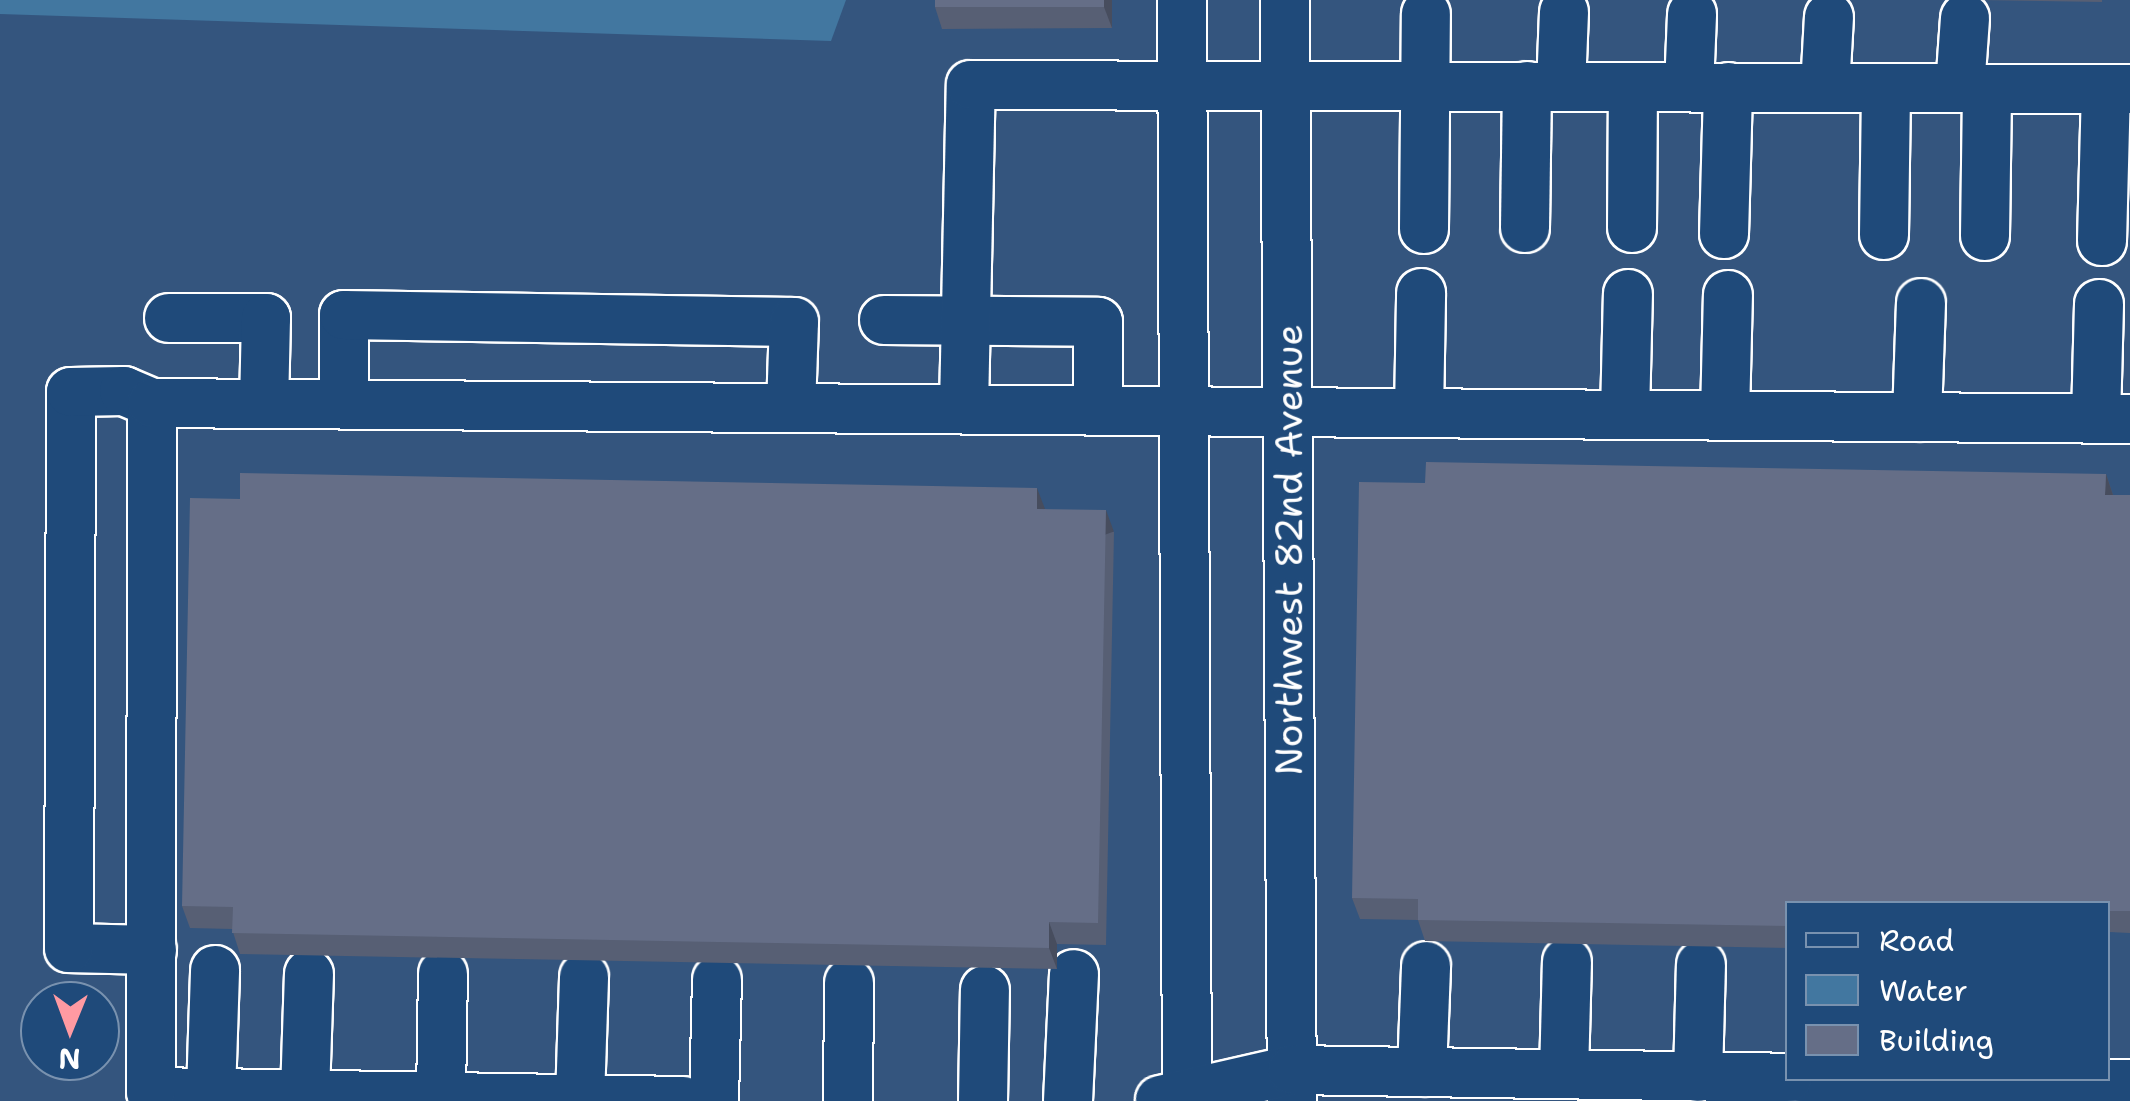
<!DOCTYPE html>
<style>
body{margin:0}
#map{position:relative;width:2130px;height:1101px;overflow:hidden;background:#34557e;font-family:"Shantell Sans",sans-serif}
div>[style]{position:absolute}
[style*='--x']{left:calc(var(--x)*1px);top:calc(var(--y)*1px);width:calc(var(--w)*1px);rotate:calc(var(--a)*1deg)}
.water>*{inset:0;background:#4277a0}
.roads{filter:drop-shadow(2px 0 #fff) drop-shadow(-2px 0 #fff) drop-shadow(0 2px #fff) drop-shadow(0 -2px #fff)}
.minor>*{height:48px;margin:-24px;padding:0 24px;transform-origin:24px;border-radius:24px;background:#1f4a7a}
.wall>*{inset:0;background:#575f74}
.shaded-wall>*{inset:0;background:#474d5e;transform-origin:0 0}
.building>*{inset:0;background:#656e87;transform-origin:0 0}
span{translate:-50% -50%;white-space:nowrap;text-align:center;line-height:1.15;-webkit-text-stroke:8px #1f4a7a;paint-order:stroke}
.street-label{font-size:38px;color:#fff}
.legend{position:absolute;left:1785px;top:901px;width:325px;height:180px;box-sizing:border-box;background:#1f4a7a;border:2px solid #7992af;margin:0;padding:12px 18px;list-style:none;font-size:30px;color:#fff}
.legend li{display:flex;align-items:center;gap:20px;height:50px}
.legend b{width:50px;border:2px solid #7992af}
.north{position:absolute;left:20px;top:981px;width:100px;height:100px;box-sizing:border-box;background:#1f4a7a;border:2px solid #7992af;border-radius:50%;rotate:181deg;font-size:28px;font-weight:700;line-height:40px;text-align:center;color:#fff}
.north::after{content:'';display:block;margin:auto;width:35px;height:45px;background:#ff9aa2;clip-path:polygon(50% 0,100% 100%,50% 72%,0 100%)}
</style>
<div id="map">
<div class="water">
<i style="clip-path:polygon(0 0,846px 0,831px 41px,0 14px)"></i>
</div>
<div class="roads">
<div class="minor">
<i style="--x:1182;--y:0;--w:1101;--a:89.74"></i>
<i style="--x:1285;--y:0;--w:1101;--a:89.64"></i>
<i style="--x:1561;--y:87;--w:75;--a:-87.7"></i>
<i style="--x:1689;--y:87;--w:73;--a:-87.6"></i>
<i style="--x:1825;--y:88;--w:71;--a:-86.8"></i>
<i style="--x:1960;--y:88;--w:70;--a:-85.9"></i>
<i style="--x:1525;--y:228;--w:142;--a:-89.2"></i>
<i style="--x:1632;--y:228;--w:141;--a:-89.6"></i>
<i style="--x:1424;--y:229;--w:215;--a:-89.5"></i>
<i style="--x:1724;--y:234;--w:147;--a:-88.4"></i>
<i style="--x:1884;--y:235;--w:147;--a:-89.2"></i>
<i style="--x:1985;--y:236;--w:147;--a:-89.2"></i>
<i style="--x:2102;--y:241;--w:152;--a:-88.5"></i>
<i style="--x:169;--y:318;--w:97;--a:0"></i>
<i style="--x:266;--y:318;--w:86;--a:91.3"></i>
<i style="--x:884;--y:320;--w:214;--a:0.5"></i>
<i style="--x:1098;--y:322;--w:86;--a:90"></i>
<i style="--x:344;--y:404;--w:89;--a:-90"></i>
<i style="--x:344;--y:315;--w:450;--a:0.9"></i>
<i style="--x:794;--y:322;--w:85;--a:92"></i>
<i style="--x:964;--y:408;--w:323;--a:-88.8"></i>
<i style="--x:971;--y:85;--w:1159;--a:0.2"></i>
<i style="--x:1419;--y:413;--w:120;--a:-89"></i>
<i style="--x:1625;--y:414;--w:120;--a:-88.6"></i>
<i style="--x:1725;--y:415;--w:120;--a:-88.6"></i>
<i style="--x:1917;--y:417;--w:114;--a:-88"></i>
<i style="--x:2096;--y:419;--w:115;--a:-88.5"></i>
<i style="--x:152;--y:950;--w:83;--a:-178.6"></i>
<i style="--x:69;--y:948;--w:556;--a:-89.79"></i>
<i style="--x:71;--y:392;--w:53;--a:-1.1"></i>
<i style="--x:124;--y:391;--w:30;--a:23"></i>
<i style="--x:1422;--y:1072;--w:106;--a:-87.8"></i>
<i style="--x:1564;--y:1074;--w:112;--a:-88.5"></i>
<i style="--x:1698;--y:1077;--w:112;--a:-88.5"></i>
<i style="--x:1803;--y:1078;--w:327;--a:1.1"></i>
<i style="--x:211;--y:1093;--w:123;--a:-88.1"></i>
<i style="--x:305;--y:1094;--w:120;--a:-88.1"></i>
<i style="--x:441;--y:1097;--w:123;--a:-89.1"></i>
<i style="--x:580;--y:1099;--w:122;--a:-88.1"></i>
<i style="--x:1160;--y:1100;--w:135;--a:-12.8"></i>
<i style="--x:1292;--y:1070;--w:496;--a:0.9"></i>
<i style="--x:683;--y:1101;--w:532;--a:-179.03"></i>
<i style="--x:151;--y:1092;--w:689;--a:-89.92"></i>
<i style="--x:152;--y:403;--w:1978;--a:0.46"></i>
<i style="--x:714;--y:1101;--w:121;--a:-88.6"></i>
<i style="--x:848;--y:1101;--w:118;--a:-89.5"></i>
<i style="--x:983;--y:1101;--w:111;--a:-89"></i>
<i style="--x:1068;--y:1101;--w:127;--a:-87.3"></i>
</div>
</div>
<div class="wall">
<i style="clip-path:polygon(935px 0,1112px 0,1112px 28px,942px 29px,935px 7px)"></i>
<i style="clip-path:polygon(1978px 0,2102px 0,2102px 2px)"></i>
<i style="clip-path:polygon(2106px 474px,2113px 495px,2130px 495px,2130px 933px,2108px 932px,2108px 904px,1788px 904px,1788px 948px,1425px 941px,1418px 920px,1360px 919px,1352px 898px,1425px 483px)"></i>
<i style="clip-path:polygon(1045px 509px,1114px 532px,1106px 945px,1057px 944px,1057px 969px,240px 954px,232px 929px,190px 928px,182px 906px)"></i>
</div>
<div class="shaded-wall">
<i style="clip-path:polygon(1104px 0,1112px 0,1112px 28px,1104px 7px)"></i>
<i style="clip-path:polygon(2106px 474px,2113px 495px,2105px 495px)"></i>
<i style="clip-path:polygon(1037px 488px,1045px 509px,1037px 509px)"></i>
<i style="left:1106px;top:510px;width:23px;height:413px;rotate:70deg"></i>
<i style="clip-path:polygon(1049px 922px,1057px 944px,1057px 969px,1049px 948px)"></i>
</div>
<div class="building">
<i style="left:935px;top:0;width:169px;height:7px"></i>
<i style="clip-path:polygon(1426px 462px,2106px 474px,2105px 495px,2130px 495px,2130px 911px,2108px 911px,2108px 904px,1788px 904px,1788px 926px,1418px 920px,1418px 899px,1352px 898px,1359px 482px,1425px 483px)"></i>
<i style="clip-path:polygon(240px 473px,1037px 488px,1037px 509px,1106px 510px,1098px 923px,1049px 922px,1049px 948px,232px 933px,233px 907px,182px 906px,190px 498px,240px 499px)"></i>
</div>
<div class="street-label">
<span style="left:1289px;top:550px;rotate:-90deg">Northwest 82nd Avenue</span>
</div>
<ul class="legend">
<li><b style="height:12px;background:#1f4a7a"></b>Road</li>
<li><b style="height:28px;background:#4277a0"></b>Water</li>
<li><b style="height:28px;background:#656e87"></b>Building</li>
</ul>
<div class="north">N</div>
</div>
